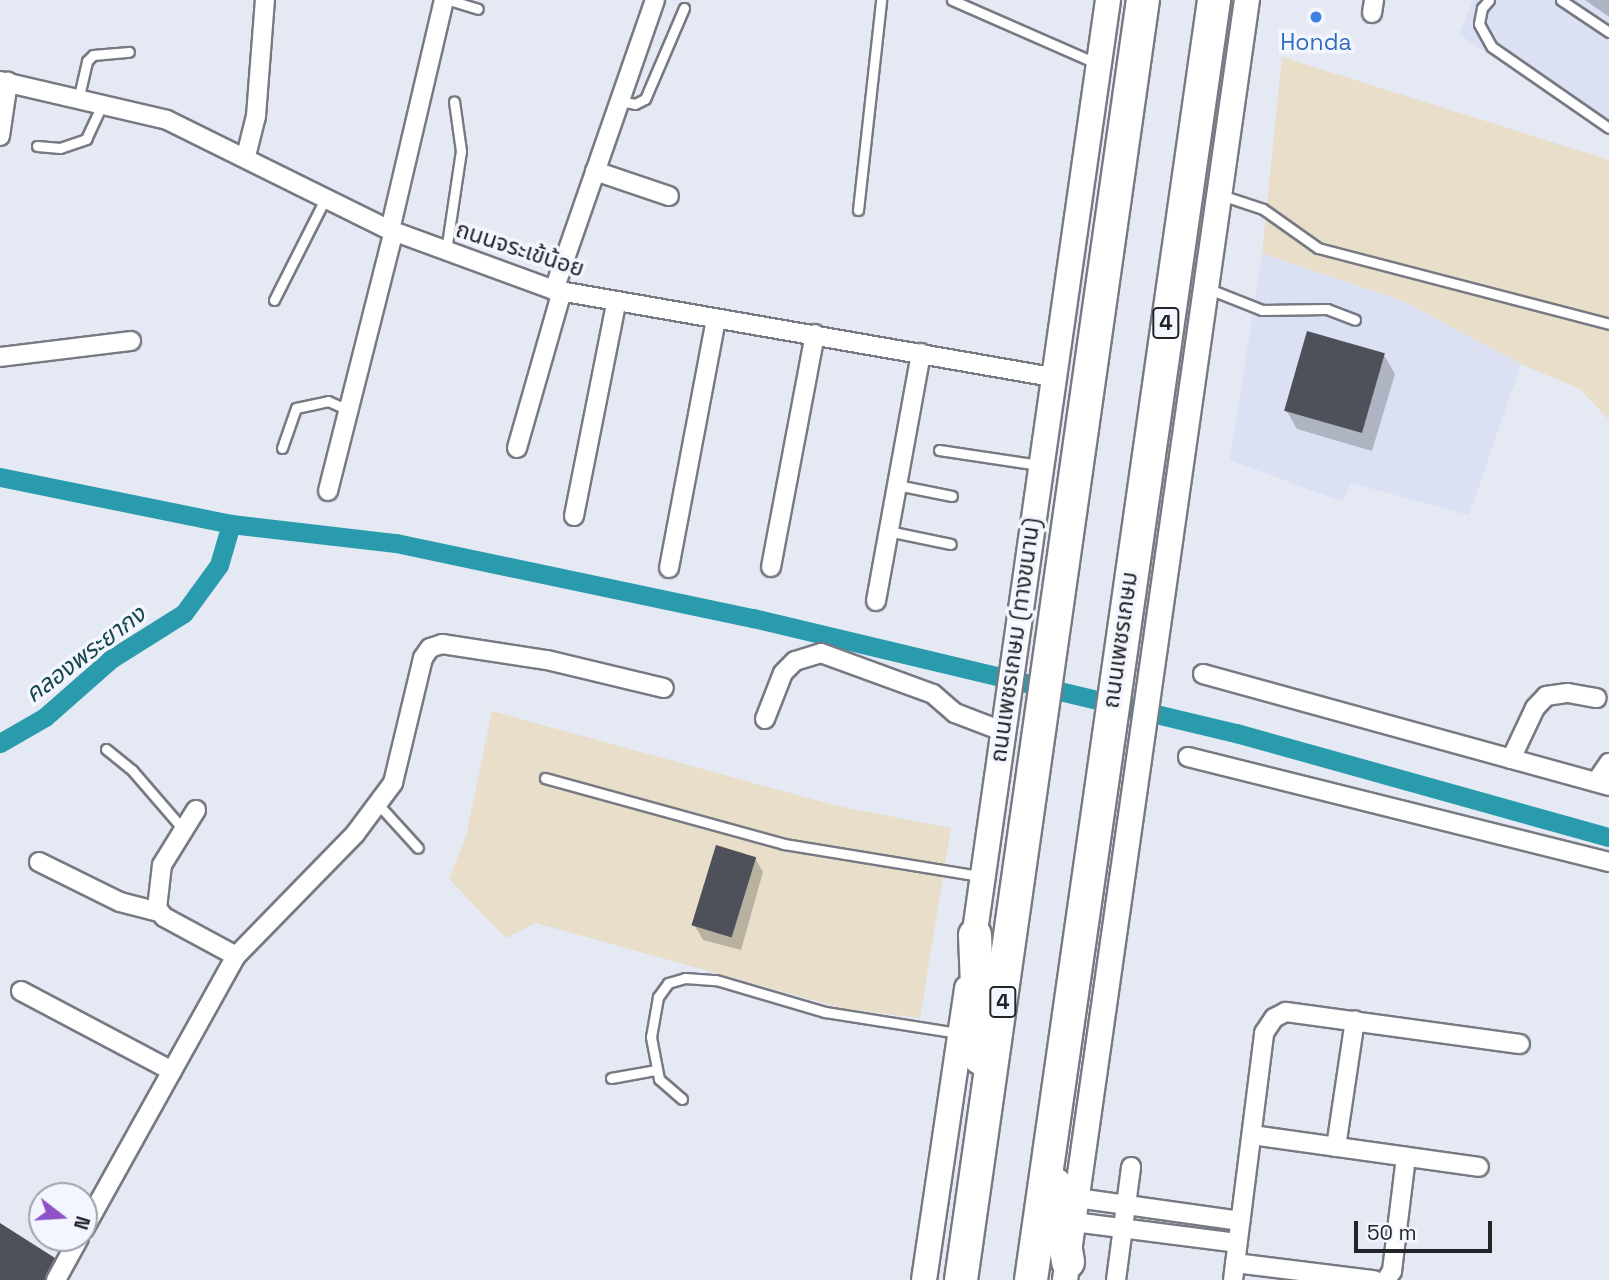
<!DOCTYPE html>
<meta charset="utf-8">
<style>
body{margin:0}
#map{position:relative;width:1609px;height:1280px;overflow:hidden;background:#e5e9f3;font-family:"Space Grotesk","Noto Sans Thai",sans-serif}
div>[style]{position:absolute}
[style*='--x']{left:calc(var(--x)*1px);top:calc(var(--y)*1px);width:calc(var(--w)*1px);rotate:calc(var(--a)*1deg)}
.built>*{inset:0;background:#dbe1f3}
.industrial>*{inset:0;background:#e8dec9}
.shadow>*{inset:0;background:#0003}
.canal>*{height:19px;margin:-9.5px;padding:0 9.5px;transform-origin:9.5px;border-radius:9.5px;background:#299bad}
.building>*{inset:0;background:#4e5159;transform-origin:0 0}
.roads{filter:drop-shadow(2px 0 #777a83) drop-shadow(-2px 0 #777a83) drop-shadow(0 2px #777a83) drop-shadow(0 -2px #777a83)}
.lane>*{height:9px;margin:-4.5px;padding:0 4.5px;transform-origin:4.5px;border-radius:4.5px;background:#fff}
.street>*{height:18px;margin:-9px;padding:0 9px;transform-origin:9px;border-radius:9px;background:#fff}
.secondary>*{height:24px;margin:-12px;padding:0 12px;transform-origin:12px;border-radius:12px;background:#fff}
.highway>*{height:32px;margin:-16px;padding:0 16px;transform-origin:16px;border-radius:16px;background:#fff}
.dots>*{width:19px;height:19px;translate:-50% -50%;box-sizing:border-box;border:4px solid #f3f6fe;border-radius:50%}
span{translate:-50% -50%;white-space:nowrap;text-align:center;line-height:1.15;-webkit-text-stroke:7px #f3f6fe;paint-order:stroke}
.shield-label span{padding:2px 5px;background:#f3f6fe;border:2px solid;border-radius:5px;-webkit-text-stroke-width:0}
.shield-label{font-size:21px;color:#222427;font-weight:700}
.shop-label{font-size:23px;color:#366cbe}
.street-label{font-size:23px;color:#222427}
.water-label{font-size:24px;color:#16464e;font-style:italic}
.north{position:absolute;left:28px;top:1182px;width:70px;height:70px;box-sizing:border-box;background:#f3f6fe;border:2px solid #9fa2a8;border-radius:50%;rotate:107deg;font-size:19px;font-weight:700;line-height:28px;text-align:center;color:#222427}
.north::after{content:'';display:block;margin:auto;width:24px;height:32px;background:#8e52c8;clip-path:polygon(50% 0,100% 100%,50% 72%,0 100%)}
.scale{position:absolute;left:1354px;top:1221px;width:138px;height:32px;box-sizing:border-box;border:4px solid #222427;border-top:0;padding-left:9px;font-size:21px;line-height:24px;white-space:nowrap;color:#222427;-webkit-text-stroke:5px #f3f6fe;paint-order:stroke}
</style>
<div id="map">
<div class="built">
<i style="clip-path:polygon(1473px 0,1609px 0,1609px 136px,1459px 34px)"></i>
<i style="clip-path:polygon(1262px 253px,1403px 301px,1521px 364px,1469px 515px,1351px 483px,1343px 502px,1230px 460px)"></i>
</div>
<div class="industrial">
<i style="clip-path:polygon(1282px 57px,1609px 160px,1609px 420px,1580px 389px,1521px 364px,1403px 301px,1262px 253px)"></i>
<i style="clip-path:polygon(492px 711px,837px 806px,951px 828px,920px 1018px,845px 1009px,536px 923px,506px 938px,449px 879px,466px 836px)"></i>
</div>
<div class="shadow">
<i style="clip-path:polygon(1585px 0,1609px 0,1609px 17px)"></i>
<i style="clip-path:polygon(1384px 355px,1395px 374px,1372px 451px,1297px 429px,1286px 410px)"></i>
<i style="clip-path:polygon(755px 858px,763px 872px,741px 950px,703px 940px,695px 926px)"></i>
<i style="clip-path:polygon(0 1225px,54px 1260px,63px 1280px,0 1280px)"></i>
</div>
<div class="canal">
<i style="--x:0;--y:477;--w:236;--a:11.5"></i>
<i style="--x:231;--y:524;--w:166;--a:6.6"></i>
<i style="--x:396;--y:543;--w:365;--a:11.9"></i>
<i style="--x:753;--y:618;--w:497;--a:13.4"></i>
<i style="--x:1236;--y:733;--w:387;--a:15.6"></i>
<i style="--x:0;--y:743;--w:52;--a:-30"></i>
<i style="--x:45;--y:717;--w:88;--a:-41.3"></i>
<i style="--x:111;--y:659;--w:86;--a:-32.2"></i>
<i style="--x:184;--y:613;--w:59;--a:-53.9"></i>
<i style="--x:219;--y:565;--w:43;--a:-73.7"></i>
</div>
<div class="building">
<i style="left:1307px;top:331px;width:81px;height:83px;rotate:16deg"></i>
<i style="left:716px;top:845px;width:42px;height:84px;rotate:17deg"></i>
<i style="clip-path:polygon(0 1223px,55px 1258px,45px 1280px,0 1280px)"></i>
</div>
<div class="roads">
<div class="lane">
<i style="--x:449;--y:0;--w:30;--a:17"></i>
<i style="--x:952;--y:0;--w:159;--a:23.7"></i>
<i style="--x:1489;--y:0;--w:11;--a:131"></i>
<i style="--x:1482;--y:8;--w:16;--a:101"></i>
<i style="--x:1479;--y:24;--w:26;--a:61"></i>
<i style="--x:1492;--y:47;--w:142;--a:34.7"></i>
<i style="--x:1561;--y:0;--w:58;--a:33.7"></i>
<i style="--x:79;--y:96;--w:36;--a:-77"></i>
<i style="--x:87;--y:61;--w:8;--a:-45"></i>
<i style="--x:93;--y:55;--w:36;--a:-5"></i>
<i style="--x:620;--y:101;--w:15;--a:11"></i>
<i style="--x:635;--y:104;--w:11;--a:-27"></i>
<i style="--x:645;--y:99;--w:99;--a:-66.8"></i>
<i style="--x:37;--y:146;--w:23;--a:5"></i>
<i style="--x:60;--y:148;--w:28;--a:-19"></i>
<i style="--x:86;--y:139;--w:38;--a:-65"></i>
<i style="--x:1221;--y:195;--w:44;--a:18.4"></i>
<i style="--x:1263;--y:209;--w:67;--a:35.3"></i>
<i style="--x:1318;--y:248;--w:301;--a:14.6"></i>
<i style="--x:858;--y:210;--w:211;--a:-83.7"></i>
<i style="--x:446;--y:251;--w:101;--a:-81.5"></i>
<i style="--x:461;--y:151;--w:50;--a:-98"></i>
<i style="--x:1209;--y:289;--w:57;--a:21.6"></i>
<i style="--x:1262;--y:310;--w:65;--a:-0.9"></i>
<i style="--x:1327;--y:309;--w:30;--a:21"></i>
<i style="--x:274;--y:300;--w:115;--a:-63.2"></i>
<i style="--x:282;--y:448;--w:42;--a:-70.7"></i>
<i style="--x:296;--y:408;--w:33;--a:-12"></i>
<i style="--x:328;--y:401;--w:22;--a:24"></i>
<i style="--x:939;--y:450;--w:101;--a:8.5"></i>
<i style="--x:897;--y:485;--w:56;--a:11.3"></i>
<i style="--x:888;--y:531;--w:64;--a:11.7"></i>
<i style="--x:106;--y:749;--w:33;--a:39"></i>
<i style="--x:132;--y:770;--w:77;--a:49.2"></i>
<i style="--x:545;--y:778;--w:248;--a:15.4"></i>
<i style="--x:784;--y:844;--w:199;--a:9.3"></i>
<i style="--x:378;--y:804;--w:59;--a:47.7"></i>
<i style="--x:611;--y:1078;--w:46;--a:-10.1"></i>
<i style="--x:682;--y:1099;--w:30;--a:-139"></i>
<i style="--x:659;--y:1079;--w:43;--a:-100.8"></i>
<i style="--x:651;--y:1037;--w:41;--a:-80.1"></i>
<i style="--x:658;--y:997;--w:17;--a:-54"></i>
<i style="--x:668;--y:983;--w:18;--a:-16"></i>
<i style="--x:685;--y:978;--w:31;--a:4"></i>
<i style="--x:716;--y:980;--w:114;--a:16.4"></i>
<i style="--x:825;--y:1012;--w:134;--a:9"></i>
</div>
<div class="street">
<i style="--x:1372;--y:13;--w:13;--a:-81"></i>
<i style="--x:0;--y:81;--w:171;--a:13.1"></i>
<i style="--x:167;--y:120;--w:249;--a:26.3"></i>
<i style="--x:390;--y:230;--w:175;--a:20.1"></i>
<i style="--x:554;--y:290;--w:506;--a:9.91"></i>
<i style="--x:0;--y:136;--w:55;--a:-81.6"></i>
<i style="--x:246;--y:156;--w:41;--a:-76"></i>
<i style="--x:256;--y:116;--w:116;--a:-85.6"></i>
<i style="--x:595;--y:171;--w:78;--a:18.7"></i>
<i style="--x:390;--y:230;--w:236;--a:-76.8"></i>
<i style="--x:554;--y:290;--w:307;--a:-70.8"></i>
<i style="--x:0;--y:357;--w:132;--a:-7"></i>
<i style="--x:517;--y:448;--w:163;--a:-74"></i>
<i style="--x:328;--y:491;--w:268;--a:-75.8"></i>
<i style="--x:574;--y:516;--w:217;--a:-78.8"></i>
<i style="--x:771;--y:567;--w:237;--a:-79.3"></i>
<i style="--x:669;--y:568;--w:252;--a:-79.3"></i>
<i style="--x:876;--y:601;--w:252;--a:-79.7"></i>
<i style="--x:1203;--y:674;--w:421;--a:15.4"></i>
<i style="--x:765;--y:719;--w:49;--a:-68.6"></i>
<i style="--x:783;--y:673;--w:17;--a:-45"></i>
<i style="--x:795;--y:661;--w:27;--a:-17"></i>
<i style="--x:821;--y:653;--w:119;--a:20.1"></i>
<i style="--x:933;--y:694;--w:29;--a:41"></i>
<i style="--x:955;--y:713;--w:50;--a:21"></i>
<i style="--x:1188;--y:757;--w:434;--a:14"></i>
<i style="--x:1511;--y:759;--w:56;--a:-64.8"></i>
<i style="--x:1535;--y:708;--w:16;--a:-47"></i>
<i style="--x:1546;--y:696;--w:22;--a:-8"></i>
<i style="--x:1568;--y:693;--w:29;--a:10"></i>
<i style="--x:1596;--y:782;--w:23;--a:-56"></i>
<i style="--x:196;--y:810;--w:65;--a:121.7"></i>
<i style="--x:162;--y:865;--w:43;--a:96.6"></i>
<i style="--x:157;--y:908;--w:11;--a:52"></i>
<i style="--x:164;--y:917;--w:82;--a:28.4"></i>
<i style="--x:39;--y:862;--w:90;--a:26.3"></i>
<i style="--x:120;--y:902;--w:40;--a:14.4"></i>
<i style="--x:21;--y:991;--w:171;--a:27.9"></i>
<i style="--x:1252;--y:1135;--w:229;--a:8"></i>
<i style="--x:1336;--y:1147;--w:128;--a:-81.5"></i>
<i style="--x:1077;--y:1198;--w:165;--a:8"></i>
<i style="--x:1074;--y:1222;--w:164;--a:7.3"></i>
<i style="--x:84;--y:1229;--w:312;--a:-60.9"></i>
<i style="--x:236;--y:956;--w:170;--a:-45.7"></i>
<i style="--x:355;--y:834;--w:64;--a:-53.3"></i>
<i style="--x:393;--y:783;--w:129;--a:-76.5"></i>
<i style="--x:423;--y:658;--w:12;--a:-55"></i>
<i style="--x:430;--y:648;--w:13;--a:-18"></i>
<i style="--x:442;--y:644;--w:106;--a:8.7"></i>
<i style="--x:547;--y:660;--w:120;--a:13.5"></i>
<i style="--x:1235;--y:1263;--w:140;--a:7"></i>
<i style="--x:56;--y:1280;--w:48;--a:-61.3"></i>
<i style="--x:1116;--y:1280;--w:114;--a:-82.4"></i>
<i style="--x:1233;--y:1280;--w:249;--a:-82.8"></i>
<i style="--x:1264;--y:1033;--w:18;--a:-56"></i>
<i style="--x:1274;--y:1018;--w:13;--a:-27"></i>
<i style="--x:1286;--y:1012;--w:236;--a:7.8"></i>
<i style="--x:1386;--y:1280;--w:11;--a:-56"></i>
<i style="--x:1392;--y:1271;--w:115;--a:-83"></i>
</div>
<div class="secondary">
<i style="--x:972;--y:952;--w:962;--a:-81.87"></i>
<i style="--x:924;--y:1280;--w:295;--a:-81.6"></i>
<i style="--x:1065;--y:1280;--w:1293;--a:-81.91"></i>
</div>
<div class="highway">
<i style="--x:975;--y:935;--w:123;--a:87.7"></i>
<i style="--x:1055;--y:1184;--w:79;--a:80.5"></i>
<i style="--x:961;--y:1280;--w:1293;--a:-81.91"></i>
<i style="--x:1031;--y:1280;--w:1293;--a:-81.86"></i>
</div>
</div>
<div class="dots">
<i style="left:1316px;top:17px;background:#3f7fe0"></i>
</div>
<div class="shield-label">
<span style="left:1166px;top:323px">4</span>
<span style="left:1003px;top:1002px">4</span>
</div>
<div class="shop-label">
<span style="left:1316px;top:42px">Honda</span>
</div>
<div class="street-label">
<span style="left:520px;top:249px;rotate:18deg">ถนนจระเข้น้อย</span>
<span style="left:1015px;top:640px;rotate:-82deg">ถนนเพชรเกษม (ทางขนาน)</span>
<span style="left:1120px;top:640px;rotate:-82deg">ถนนเพชรเกษม</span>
</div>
<div class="water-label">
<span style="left:85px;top:654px;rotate:-37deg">คลองพระยากง</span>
</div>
<div class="north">N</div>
<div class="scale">50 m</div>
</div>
